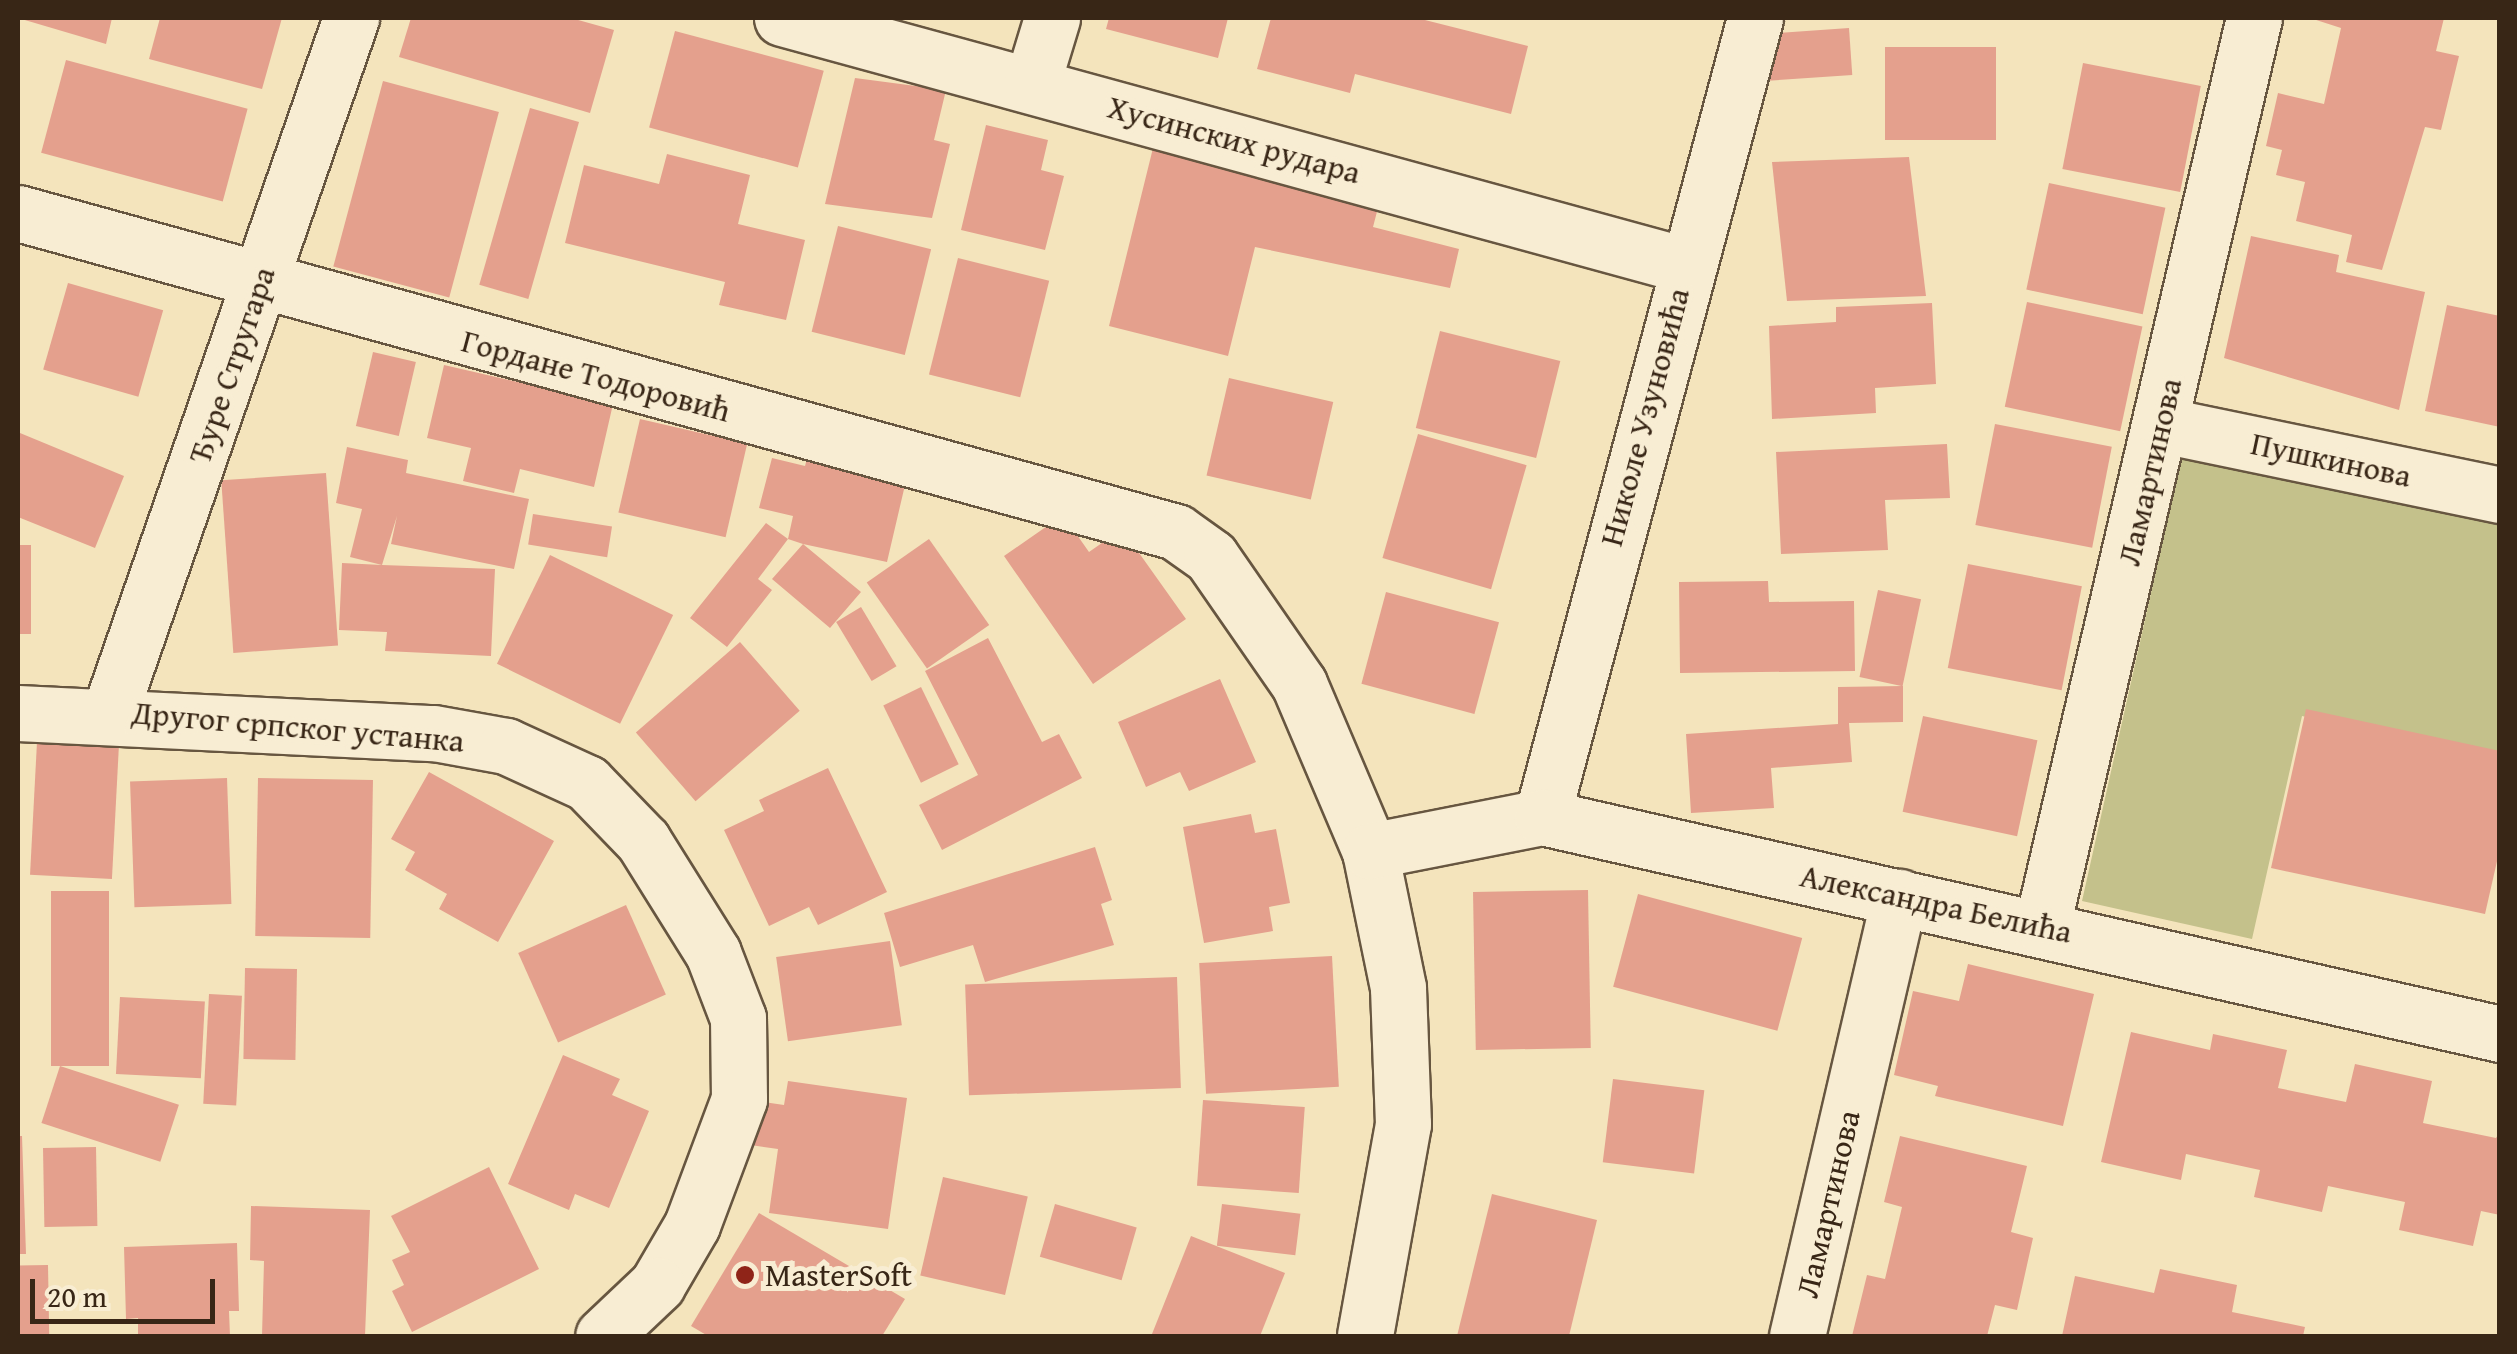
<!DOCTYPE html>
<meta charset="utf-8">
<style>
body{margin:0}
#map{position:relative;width:2517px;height:1354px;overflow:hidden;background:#f4e4bc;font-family:"Gentium Book Plus",serif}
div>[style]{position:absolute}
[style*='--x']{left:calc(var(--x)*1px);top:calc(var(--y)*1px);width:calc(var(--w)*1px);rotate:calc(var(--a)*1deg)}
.green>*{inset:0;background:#c4c18b}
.building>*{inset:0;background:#e4a08d;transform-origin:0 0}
.roads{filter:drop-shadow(2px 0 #675640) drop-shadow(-2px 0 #675640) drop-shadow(0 2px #675640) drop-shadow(0 -2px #675640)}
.street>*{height:55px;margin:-27.5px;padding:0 27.5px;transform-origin:27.5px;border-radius:27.5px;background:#f8edd3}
.dots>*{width:28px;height:28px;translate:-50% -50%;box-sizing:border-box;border:5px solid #f8edd3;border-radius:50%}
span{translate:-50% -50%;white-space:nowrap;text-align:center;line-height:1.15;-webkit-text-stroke:10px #f8edd3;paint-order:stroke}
.street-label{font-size:32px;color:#382616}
.poi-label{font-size:32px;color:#382616}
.left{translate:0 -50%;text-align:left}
.frame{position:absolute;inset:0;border:20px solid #382616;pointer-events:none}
.scale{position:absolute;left:30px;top:1279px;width:185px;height:45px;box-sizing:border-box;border:5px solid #382616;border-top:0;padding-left:12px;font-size:30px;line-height:35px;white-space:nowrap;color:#382616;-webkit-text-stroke:8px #f8edd3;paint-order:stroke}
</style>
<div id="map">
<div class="green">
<i style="clip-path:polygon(2183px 450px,2499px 520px,2499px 760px,2302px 716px,2252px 939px,2082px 901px)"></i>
</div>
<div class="building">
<i style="clip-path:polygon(18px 18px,112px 18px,106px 44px)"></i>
<i style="clip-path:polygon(160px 18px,282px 18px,262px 89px,149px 59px)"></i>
<i style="clip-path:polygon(411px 18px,571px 18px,614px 30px,590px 113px,399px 57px)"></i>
<i style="clip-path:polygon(1109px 18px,1228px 18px,1218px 58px,1106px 29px)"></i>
<i style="clip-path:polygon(1271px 18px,1417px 18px,1528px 46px,1511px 114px,1355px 74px,1350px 93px,1257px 69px)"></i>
<i style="clip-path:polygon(2310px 18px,2444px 18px,2436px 51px,2459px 56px,2441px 130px,2425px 127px,2382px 270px,2346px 262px,2352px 235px,2296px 221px,2305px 182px,2276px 175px,2282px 150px,2266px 146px,2278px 93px,2324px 104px,2341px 28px)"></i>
<i style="left:1849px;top:28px;width:47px;height:88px;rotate:86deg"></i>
<i style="left:675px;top:31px;width:154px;height:100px;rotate:15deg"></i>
<i style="left:1996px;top:47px;width:93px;height:111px;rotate:90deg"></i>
<i style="left:66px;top:60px;width:188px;height:96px;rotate:15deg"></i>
<i style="left:2083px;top:63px;width:120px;height:108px;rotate:11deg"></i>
<i style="clip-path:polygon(855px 78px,946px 90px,934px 140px,950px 144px,932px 218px,825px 204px)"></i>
<i style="left:383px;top:81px;width:120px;height:192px;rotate:15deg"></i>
<i style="left:530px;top:108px;width:51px;height:184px;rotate:16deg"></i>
<i style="clip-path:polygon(986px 125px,1048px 140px,1041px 170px,1064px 176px,1045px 250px,961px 230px)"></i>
<i style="clip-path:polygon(1153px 148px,1379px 204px,1373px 227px,1459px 249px,1450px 288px,1255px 247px,1228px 356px,1109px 326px)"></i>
<i style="clip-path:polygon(667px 154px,750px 175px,738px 224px,805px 240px,786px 320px,719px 305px,725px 282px,565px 243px,584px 165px,659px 184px)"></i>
<i style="clip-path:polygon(1909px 157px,1926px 296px,1787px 301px,1772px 162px)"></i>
<i style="left:2049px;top:183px;width:119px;height:109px;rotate:12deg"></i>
<i style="left:838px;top:226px;width:96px;height:109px;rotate:14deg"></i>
<i style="clip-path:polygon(2251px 236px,2339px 255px,2336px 272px,2425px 292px,2399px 410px,2224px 358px)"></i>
<i style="left:958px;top:258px;width:94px;height:120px;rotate:14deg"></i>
<i style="left:68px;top:283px;width:99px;height:90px;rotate:16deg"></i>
<i style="left:2027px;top:302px;width:118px;height:107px;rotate:12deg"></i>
<i style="clip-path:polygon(1932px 303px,1936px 384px,1875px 388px,1876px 413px,1772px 419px,1769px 326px,1836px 322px,1836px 307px)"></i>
<i style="clip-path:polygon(2447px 305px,2500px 316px,2500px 427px,2425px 411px)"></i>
<i style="left:1440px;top:331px;width:124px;height:100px;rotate:14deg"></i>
<i style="left:373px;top:352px;width:44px;height:76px;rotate:13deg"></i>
<i style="clip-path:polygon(444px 365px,613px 404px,594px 487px,520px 469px,514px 493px,463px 481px,471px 448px,427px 438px)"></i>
<i style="left:1229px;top:378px;width:107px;height:100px;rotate:13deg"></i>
<i style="left:640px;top:419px;width:110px;height:96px;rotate:13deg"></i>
<i style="left:1995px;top:424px;width:119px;height:103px;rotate:11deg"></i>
<i style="clip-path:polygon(20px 433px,124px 476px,95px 548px,18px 517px)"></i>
<i style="left:1418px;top:434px;width:113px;height:129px;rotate:16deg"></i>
<i style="clip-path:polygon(1947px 444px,1950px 498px,1885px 500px,1888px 550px,1781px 554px,1776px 452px)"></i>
<i style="clip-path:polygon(347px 447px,408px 460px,406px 473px,529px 499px,514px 569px,391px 544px,397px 516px,382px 565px,495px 569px,491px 656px,385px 651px,387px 632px,339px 630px,342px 563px,382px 565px,350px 557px,362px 509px,336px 503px)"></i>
<i style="clip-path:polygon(809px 451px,905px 485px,887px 562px,803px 544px,861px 592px,830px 628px,772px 579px,803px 544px,788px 539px,793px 516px,759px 508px,772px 458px,805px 466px)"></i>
<i style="left:326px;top:473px;width:173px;height:105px;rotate:86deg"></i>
<i style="left:533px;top:514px;width:80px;height:31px;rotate:9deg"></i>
<i style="clip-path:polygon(1063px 515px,1089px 552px,1122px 529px,1186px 619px,1093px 684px,1004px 556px)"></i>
<i style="clip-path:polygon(766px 523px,788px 539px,758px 579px,772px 590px,727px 647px,690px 618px)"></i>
<i style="left:929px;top:539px;width:105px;height:76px;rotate:55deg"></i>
<i style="left:18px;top:545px;width:13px;height:89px"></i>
<i style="left:550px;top:555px;width:137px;height:121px;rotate:26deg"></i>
<i style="left:1968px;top:564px;width:116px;height:106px;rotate:11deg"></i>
<i style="clip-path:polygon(1768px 581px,1769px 602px,1854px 601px,1855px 671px,1680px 673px,1679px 582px)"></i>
<i style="left:1878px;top:590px;width:44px;height:89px;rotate:12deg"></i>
<i style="left:1386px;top:592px;width:117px;height:95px;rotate:15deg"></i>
<i style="left:861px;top:607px;width:69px;height:29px;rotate:59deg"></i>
<i style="clip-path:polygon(988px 638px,1042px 742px,1059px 734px,1082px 778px,942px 850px,919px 805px,978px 775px,925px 671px)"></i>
<i style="left:740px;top:642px;width:91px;height:138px;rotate:49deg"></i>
<i style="clip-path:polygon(1220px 679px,1256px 762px,1189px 791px,1180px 772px,1146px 787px,1118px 722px)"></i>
<i style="clip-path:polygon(1903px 686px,1903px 722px,1849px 723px,1852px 762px,1771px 768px,1774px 808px,1691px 813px,1686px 734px,1838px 724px,1838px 687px)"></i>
<i style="left:921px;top:687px;width:86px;height:42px;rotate:64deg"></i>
<i style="clip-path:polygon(2306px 709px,2500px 751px,2500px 848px,2485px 914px,2271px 868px)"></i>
<i style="left:1923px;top:716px;width:117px;height:98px;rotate:12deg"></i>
<i style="left:37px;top:742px;width:82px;height:133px;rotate:3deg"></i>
<i style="clip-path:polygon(828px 768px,887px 892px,818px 925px,809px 907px,769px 926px,724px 830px,764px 811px,759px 800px)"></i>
<i style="clip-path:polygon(429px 772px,554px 841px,498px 942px,439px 909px,447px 894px,405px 870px,415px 852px,391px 839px)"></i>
<i style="left:227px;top:778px;width:126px;height:97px;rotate:88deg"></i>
<i style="left:258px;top:778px;width:115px;height:158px;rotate:1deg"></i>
<i style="clip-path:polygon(1251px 814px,1255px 833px,1276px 829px,1290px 903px,1269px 907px,1273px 931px,1204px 943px,1183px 827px)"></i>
<i style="clip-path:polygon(1095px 847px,1112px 900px,1101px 904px,1114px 945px,985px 982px,973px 945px,900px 967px,884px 913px)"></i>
<i style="left:1588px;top:890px;width:158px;height:115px;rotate:89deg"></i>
<i style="left:51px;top:891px;width:58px;height:175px"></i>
<i style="left:1638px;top:894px;width:170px;height:96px;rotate:15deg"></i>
<i style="left:626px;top:905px;width:98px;height:118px;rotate:66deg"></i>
<i style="left:890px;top:941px;width:85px;height:115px;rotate:82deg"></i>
<i style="left:1332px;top:956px;width:131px;height:133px;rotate:87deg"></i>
<i style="clip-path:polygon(1968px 964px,2094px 994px,2063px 1126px,1935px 1096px,1938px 1086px,1894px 1075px,1913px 991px,1959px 1001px)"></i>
<i style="left:245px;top:968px;width:52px;height:91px;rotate:1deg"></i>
<i style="left:1177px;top:977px;width:111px;height:212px;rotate:88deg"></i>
<i style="left:209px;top:994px;width:33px;height:110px;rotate:3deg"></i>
<i style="left:120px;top:997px;width:85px;height:77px;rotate:3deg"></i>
<i style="clip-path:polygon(2131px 1032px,2210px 1050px,2213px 1034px,2287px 1050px,2278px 1088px,2346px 1102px,2355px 1064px,2432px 1081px,2423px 1123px,2496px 1138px,2500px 1132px,2500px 1215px,2481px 1211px,2473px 1246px,2399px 1230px,2405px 1202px,2328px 1186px,2322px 1212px,2254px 1197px,2260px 1170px,2186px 1154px,2181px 1180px,2101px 1162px)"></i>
<i style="clip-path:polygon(563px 1055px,620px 1079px,612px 1095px,649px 1111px,609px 1208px,575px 1194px,569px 1210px,508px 1184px)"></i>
<i style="left:60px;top:1066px;width:125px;height:60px;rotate:18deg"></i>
<i style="left:1613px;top:1079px;width:92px;height:84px;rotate:7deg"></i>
<i style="clip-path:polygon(788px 1081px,907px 1098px,888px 1229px,769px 1213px,778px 1149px,737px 1143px,743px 1099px,784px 1105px)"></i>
<i style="left:1203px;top:1100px;width:102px;height:86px;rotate:4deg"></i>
<i style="clip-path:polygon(18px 1136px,22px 1136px,26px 1254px,18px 1254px)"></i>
<i style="clip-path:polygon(1900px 1136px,2027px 1166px,2011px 1232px,2033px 1238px,2017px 1310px,1995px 1305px,1987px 1336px,1852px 1336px,1867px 1275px,1885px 1279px,1902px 1207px,1884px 1202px)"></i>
<i style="left:96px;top:1147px;width:79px;height:53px;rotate:89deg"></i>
<i style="clip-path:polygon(489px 1167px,539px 1269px,412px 1332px,392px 1291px,404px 1285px,392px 1260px,410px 1252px,391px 1216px)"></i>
<i style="left:943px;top:1177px;width:87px;height:101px;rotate:13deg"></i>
<i style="clip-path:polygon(1492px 1194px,1597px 1220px,1569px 1336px,1457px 1336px)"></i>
<i style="left:1055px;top:1204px;width:85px;height:55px;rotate:16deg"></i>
<i style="left:1222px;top:1204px;width:79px;height:42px;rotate:7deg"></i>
<i style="clip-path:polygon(251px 1206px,370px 1210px,365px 1336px,262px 1336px,264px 1261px,250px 1260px)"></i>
<i style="clip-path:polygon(759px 1213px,905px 1299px,882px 1336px,708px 1336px,691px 1326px)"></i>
<i style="clip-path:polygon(1191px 1236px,1285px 1273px,1260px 1336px,1152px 1334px)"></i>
<i style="clip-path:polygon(237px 1243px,239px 1311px,229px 1311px,230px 1336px,138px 1336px,138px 1318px,126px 1319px,124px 1247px)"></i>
<i style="left:48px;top:1265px;width:71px;height:30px;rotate:89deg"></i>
<i style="clip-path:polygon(2160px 1269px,2237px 1285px,2232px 1312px,2305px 1327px,2303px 1336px,2062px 1336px,2075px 1276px,2154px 1293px)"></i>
</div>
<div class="roads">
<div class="street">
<i style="--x:782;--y:18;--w:936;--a:15.3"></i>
<i style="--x:1032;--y:84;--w:69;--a:-73.1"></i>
<i style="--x:18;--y:213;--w:1201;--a:15.4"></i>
<i style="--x:1176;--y:532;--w:43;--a:35.5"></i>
<i style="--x:1211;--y:557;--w:155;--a:55.3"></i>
<i style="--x:1299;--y:684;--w:181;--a:67"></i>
<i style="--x:1370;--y:851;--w:140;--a:78.4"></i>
<i style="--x:1398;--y:988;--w:136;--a:87.9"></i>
<i style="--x:1403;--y:1124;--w:215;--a:100.2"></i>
<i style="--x:2162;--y:425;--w:345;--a:11.7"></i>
<i style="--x:110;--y:712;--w:735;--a:-70.85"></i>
<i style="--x:18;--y:713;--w:416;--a:2.8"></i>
<i style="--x:434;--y:733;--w:73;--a:10.2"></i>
<i style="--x:506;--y:746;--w:89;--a:24.6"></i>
<i style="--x:587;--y:783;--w:81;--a:46"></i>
<i style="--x:643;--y:841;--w:132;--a:58"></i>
<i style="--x:713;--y:953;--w:70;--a:69"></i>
<i style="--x:738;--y:1018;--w:81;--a:89.3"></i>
<i style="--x:739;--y:1099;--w:134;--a:110.5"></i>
<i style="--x:692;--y:1225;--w:69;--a:120.3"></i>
<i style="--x:657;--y:1285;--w:74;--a:136.6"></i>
<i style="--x:1542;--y:817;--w:827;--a:-75.07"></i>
<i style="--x:1370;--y:851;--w:175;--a:-11.2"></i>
<i style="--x:1542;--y:817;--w:982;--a:12.76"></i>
<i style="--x:2042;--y:926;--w:932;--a:-76.86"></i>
<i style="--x:1797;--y:1336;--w:451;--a:-76.9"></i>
</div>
</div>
<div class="dots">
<i style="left:745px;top:1275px;background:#8f2418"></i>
</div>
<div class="street-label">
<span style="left:1234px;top:140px;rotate:15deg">Хусинских рудара</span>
<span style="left:232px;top:365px;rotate:-71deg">Ђуре Стругара</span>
<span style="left:596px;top:376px;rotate:15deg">Гордане Тодоровић</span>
<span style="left:1645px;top:417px;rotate:-75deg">Николе Узуновића</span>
<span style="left:2331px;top:460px;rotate:12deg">Пушкинова</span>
<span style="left:2150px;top:472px;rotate:-77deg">Ламартинова</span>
<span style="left:298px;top:727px;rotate:5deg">Другог српског устанка</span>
<span style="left:1936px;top:904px;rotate:12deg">Александра Белића</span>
<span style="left:1828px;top:1204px;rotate:-77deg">Ламартинова</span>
</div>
<div class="poi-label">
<span class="left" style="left:765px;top:1275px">MasterSoft</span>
</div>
<div class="frame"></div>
<div class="scale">20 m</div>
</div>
